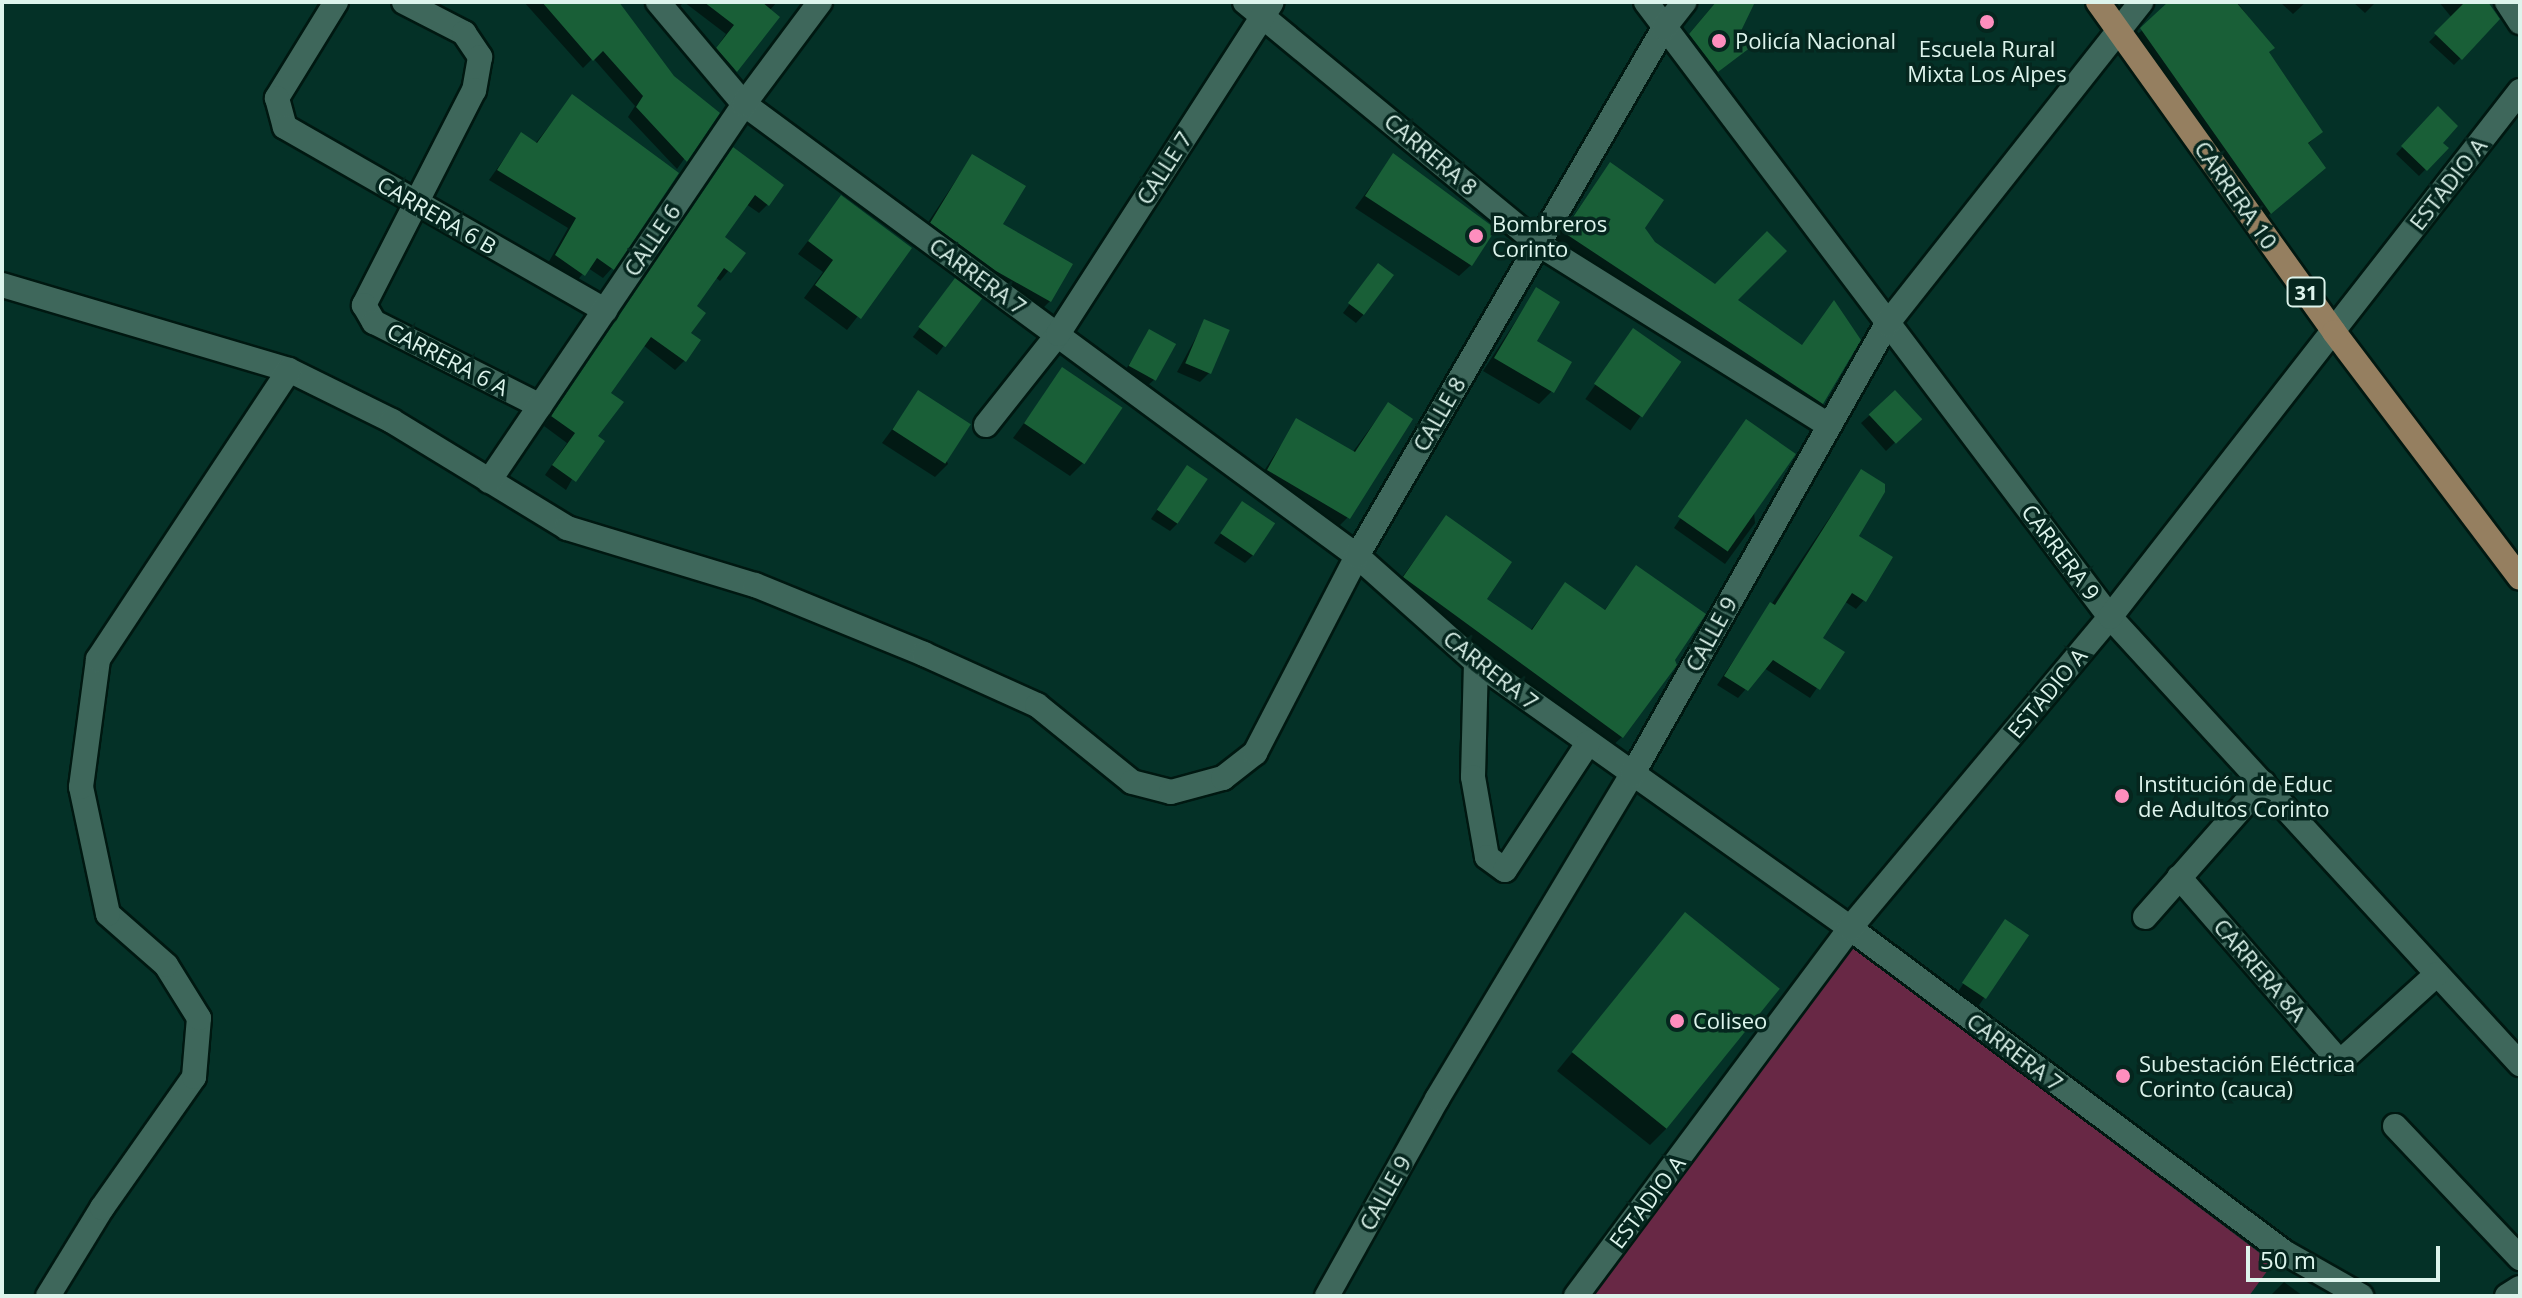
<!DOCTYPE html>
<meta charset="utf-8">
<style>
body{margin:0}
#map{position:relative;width:2522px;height:1298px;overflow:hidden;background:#043127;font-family:"Open Sans",sans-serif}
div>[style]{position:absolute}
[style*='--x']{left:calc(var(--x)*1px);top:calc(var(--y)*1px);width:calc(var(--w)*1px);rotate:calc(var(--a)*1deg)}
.green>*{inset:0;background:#682845}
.shadow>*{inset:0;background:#0007;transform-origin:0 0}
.building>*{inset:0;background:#195f37;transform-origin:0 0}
.roads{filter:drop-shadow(2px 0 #001811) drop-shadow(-2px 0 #001811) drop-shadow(0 2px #001811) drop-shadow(0 -2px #001811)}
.minor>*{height:24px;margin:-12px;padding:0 12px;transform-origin:12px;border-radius:12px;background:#3e675b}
.major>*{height:24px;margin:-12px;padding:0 12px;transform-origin:12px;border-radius:12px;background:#957f60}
.dots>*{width:22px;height:22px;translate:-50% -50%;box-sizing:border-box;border:4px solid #05261e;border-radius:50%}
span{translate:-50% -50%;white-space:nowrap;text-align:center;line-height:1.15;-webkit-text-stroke:7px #05261e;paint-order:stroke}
.shield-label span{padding:2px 6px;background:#05261e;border:2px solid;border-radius:6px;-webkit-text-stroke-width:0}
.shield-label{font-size:20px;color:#ddf4ec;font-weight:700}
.poi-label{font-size:22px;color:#ddf4ec}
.left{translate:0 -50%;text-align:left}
.street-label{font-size:22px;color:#ddf4ec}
.frame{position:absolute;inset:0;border:4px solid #ddf4ec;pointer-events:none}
.scale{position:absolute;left:2246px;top:1246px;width:194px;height:36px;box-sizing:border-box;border:4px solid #ddf4ec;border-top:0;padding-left:10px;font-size:24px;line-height:28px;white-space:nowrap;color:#ddf4ec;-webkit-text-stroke:6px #05261e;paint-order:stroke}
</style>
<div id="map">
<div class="green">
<i style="clip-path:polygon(1851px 945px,2273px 1263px,2249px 1296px,1587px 1296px)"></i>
</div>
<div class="shadow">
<i style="clip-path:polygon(524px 2px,615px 2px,673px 77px,717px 113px,677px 169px,628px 117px,635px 106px,593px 58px,583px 68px)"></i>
<i style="clip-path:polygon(663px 2px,777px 2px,769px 11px,777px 17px,727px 79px,709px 58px,726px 34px,684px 2px,674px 12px)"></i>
<i style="clip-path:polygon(1716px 2px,1742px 2px,1738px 33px,1748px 47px,1704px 83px,1677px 48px)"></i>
<i style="clip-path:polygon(2173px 2px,2237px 2px,2272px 48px,2267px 53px,2320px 132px,2307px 145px,2311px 180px,2258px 224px,2129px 42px)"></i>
<i style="clip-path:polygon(2280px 2px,2306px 2px,2293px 14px)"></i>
<i style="clip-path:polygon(2353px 2px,2376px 2px,2365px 13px)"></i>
<i style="clip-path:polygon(2439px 2px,2485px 2px,2498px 19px,2454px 65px,2429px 42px,2452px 18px)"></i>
<i style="clip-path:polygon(572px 97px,612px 268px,603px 278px,588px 268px,574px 284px,547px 265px,568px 228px,489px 180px,521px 135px,535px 144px)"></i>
<i style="clip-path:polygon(2438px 109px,2440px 143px,2446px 148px,2419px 176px,2396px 154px)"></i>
<i style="clip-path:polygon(733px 150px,768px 204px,759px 213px,746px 204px,722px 238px,743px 253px,720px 281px,715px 277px,694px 306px,688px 334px,698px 341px,684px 361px,675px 370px,643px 345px,608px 393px,596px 437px,566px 490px,545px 475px,567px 443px,544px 426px)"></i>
<i style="clip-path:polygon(972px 156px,1000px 225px,1050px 301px,1037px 314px,919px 236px)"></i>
<i style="clip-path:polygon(1393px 156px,1471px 265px,1459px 276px,1355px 208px)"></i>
<i style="clip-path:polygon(1610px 164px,1653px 243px,1735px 300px,1821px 403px,1812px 412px,1555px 242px)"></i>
<i style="clip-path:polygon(841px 198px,910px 249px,847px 330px,804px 298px,823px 272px,798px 254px)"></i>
<i style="clip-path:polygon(1378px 266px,1364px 314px,1356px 323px,1343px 313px)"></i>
<i style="left:955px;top:281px;width:30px;height:70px;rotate:37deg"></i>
<i style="clip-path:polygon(1536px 290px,1535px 342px,1552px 391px,1539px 404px,1483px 371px)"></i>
<i style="clip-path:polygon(1205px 321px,1209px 373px,1200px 382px,1177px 372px)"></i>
<i style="clip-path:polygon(1150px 331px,1155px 379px,1146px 387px,1123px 374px)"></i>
<i style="left:1633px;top:331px;width:55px;height:83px;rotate:35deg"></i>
<i style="clip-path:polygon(1063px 370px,1083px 463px,1070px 476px,1013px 438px)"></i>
<i style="clip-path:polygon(919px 393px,948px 464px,935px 477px,882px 443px)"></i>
<i style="clip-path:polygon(1388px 404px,1348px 517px,1336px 529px,1256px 483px,1297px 421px,1352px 453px)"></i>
<i style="clip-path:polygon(1870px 415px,1919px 419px,1886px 451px,1861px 423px)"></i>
<i style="clip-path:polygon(1746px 421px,1755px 523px,1725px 564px,1674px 528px)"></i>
<i style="clip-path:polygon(1187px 467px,1178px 523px,1170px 531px,1151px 519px)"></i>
<i style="clip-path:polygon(1861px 471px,1856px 536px,1864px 600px,1856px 609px,1844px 601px,1821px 639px,1842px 652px,1810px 698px,1764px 668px,1738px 698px,1717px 685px)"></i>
<i style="clip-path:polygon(1242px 504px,1253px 555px,1245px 563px,1214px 543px)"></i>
<i style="clip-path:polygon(1446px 518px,1484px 599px,1530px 631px,1565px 585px,1603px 612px,1637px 568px,1622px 737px,1611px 747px,1394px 588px)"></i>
<i style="clip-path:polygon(1685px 915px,1667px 1128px,1650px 1145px,1557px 1071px)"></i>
<i style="left:2005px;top:922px;width:25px;height:85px;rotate:34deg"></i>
<i style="clip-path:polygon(2284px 1282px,2303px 1296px,2270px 1296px)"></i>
</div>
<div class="building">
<i style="clip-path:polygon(542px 2px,619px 2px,674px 76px,720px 113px,687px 162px,636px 107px,643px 96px,603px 51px,593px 61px)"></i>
<i style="clip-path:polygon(704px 2px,762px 2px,780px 17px,737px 72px,716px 48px,734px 25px)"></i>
<i style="clip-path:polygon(1716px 2px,1755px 2px,1740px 33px,1751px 47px,1718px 72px,1689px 34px)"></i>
<i style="clip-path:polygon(2168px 2px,2236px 2px,2275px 48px,2269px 52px,2323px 132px,2308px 143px,2326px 168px,2271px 214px,2140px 28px)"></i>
<i style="clip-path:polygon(2465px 2px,2488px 2px,2500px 19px,2462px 60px,2434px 33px)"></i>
<i style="clip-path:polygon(572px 94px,679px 173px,614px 270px,597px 258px,585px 276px,555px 255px,576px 218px,497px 170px,521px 132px,537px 143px)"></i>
<i style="clip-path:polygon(2438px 106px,2458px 126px,2443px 143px,2449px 148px,2427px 171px,2401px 146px)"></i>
<i style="clip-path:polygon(733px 147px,784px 185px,769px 206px,755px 195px,725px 237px,746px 253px,731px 273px,724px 268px,697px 306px,706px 313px,691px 333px,701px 340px,686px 362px,651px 337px,611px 393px,624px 402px,598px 436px,605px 441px,576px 482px,552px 465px,575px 433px,551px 416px)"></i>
<i style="clip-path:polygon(1393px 153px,1496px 229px,1472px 266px,1365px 196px)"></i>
<i style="clip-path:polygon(972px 154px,1026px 186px,1003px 224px,1073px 264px,1051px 302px,996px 271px,930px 223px)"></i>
<i style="clip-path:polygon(1610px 162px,1664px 200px,1645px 228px,1655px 242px,1715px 284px,1767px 231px,1787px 251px,1738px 300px,1802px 345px,1834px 300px,1861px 340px,1823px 404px,1563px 232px)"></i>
<i style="clip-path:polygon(841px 195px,912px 248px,861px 319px,815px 285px,833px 260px,808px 241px)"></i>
<i style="left:1378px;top:263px;width:20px;height:50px;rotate:37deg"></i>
<i style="left:955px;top:278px;width:34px;height:61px;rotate:37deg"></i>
<i style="clip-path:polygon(1536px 287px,1560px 302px,1537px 341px,1572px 362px,1554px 393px,1494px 358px)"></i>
<i style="left:1204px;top:319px;width:28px;height:48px;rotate:23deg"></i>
<i style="left:1633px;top:328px;width:59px;height:68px;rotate:35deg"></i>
<i style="left:1149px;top:329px;width:31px;height:42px;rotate:29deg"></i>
<i style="left:1062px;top:367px;width:73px;height:68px;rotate:34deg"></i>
<i style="left:918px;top:390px;width:63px;height:47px;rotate:33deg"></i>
<i style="left:1895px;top:390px;width:40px;height:36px;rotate:47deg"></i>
<i style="clip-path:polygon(1388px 402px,1413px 419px,1350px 519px,1267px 470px,1296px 418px,1355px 452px)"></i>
<i style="left:1746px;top:419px;width:61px;height:119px;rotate:35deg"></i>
<i style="left:1187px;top:465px;width:25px;height:54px;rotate:34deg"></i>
<i style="clip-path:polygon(1861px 469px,1885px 484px,1885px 492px,1859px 536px,1893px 557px,1866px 602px,1852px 593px,1823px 638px,1845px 652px,1820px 690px,1773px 660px,1748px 691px,1724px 676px,1770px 602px,1775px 605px)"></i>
<i style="left:1242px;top:501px;width:40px;height:39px;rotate:34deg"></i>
<i style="clip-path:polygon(1446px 515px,1512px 562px,1487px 599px,1532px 630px,1565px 582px,1605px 610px,1636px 565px,1706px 614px,1675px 660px,1677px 665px,1623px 738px,1403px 577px)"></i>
<i style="left:1685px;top:912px;width:122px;height:180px;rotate:39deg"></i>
<i style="left:2005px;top:919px;width:29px;height:77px;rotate:34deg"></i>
</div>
<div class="roads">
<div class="minor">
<i style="--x:336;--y:2;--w:113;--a:121.6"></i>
<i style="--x:277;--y:98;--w:30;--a:75"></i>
<i style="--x:285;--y:127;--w:369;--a:29.8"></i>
<i style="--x:404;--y:2;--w:68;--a:27.3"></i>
<i style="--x:464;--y:33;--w:29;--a:56"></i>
<i style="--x:480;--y:57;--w:34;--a:100"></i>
<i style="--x:474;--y:90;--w:242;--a:117.1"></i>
<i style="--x:364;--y:305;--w:20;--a:60"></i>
<i style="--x:374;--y:322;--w:186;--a:26.8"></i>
<i style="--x:658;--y:2;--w:133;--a:49.9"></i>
<i style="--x:744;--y:104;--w:762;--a:36.4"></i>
<i style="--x:1357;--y:556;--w:159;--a:41.7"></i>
<i style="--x:1476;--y:662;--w:459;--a:35.4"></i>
<i style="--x:1850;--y:928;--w:542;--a:36.74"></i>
<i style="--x:2284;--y:1252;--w:89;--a:29.7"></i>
<i style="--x:1245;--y:2;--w:379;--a:39.5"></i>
<i style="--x:1537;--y:243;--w:343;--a:32"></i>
<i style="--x:1646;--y:2;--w:770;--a:52.97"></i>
<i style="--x:2110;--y:617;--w:607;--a:47.47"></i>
<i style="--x:2507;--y:2;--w:24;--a:57"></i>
<i style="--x:2;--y:285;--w:299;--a:16.5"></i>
<i style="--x:289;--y:370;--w:115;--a:26.3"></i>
<i style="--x:392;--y:421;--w:205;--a:31.4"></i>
<i style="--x:567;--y:528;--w:196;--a:16.9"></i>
<i style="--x:755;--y:585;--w:183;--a:22.2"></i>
<i style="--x:924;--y:654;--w:124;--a:24.3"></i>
<i style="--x:1037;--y:705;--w:122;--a:39"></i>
<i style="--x:1132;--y:782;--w:40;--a:14.4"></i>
<i style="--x:1171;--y:792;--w:54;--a:-15.1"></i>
<i style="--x:1223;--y:778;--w:41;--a:-38"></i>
<i style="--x:1255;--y:753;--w:222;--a:-62.6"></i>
<i style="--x:1357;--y:556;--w:611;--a:-59.82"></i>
<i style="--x:1664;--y:28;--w:33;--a:-52"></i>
<i style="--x:986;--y:425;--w:116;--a:-51.6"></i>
<i style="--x:1058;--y:334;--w:394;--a:-57.2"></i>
<i style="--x:489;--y:481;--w:455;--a:-55.9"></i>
<i style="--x:744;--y:104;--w:127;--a:-53.3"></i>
<i style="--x:1476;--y:662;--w:115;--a:91.5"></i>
<i style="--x:1473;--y:777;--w:81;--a:80.1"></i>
<i style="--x:1487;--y:857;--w:22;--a:36"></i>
<i style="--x:1505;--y:870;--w:152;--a:-56.8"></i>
<i style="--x:2179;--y:877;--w:245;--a:49"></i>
<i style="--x:2340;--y:1062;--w:131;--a:-42.2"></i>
<i style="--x:2145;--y:917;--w:179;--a:-48.6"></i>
<i style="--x:2395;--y:1126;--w:182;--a:46.6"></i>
<i style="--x:48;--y:1296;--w:103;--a:-58.5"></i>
<i style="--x:102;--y:1208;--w:160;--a:-54.9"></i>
<i style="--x:194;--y:1077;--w:59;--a:-85.2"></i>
<i style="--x:199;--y:1018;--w:62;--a:-121.9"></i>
<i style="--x:166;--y:965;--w:77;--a:-138.7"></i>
<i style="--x:108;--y:914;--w:130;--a:-102"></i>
<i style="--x:81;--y:787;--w:129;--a:-82.4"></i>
<i style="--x:98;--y:659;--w:346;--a:-56.5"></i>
<i style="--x:1327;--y:1296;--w:226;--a:-60.8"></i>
<i style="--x:1437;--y:1099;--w:378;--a:-59"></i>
<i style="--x:1632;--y:775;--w:518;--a:-60.52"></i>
<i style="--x:1887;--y:324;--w:410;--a:-51.7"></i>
<i style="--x:1576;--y:1296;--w:459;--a:-53.3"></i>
<i style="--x:1850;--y:928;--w:405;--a:-50.1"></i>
<i style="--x:2110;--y:617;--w:667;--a:-52.06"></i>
<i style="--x:2507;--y:1296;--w:15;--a:-32"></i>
</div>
<div class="major">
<i style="--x:2098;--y:2;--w:406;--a:54.4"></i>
<i style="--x:2334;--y:332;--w:308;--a:52.9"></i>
</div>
</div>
<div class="dots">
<i style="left:1987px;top:22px;background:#fe8ebe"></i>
<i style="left:1719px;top:41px;background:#fe8ebe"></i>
<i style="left:1476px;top:236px;background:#fe8ebe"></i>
<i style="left:2122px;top:796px;background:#fe8ebe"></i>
<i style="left:1677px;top:1021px;background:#fe8ebe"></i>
<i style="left:2123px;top:1076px;background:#fe8ebe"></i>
</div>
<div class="shield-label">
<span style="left:2306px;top:292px">31</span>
</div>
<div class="poi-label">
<span class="left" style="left:1735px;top:41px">Policía Nacional</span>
<span style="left:1987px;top:61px">Escuela Rural<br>Mixta Los Alpes</span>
<span class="left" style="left:1492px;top:236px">Bombreros<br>Corinto</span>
<span class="left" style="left:2138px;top:796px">Institución de Educ<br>de Adultos Corinto</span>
<span class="left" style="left:1693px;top:1021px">Coliseo</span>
<span class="left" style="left:2139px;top:1076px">Subestación Eléctrica<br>Corinto (cauca)</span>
</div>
<div class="street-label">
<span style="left:1431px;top:154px;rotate:40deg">CARRERA 8</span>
<span style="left:1164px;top:168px;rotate:-57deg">CALLE 7</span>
<span style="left:2448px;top:184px;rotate:-52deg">ESTADIO A</span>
<span style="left:2236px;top:195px;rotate:55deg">CARRERA 10</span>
<span style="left:437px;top:215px;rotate:30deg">CARRERA 6 B</span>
<span style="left:652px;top:240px;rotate:-56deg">CALLE 6</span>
<span style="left:978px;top:276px;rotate:36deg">CARRERA 7</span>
<span style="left:448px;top:359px;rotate:27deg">CARRERA 6 A</span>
<span style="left:1439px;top:414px;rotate:-60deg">CALLE 8</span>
<span style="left:2061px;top:552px;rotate:53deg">CARRERA 9</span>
<span style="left:1711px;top:634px;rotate:-61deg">CALLE 9</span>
<span style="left:1491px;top:670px;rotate:38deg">CARRERA 7</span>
<span style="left:2047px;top:693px;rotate:-50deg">ESTADIO A</span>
<span style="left:2260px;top:970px;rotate:49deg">CARRERA 8A</span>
<span style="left:2015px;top:1052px;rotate:37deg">CARRERA 7</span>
<span style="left:1385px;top:1193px;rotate:-61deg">CALLE 9</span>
<span style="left:1647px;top:1202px;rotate:-53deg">ESTADIO A</span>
</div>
<div class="frame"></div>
<div class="scale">50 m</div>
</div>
